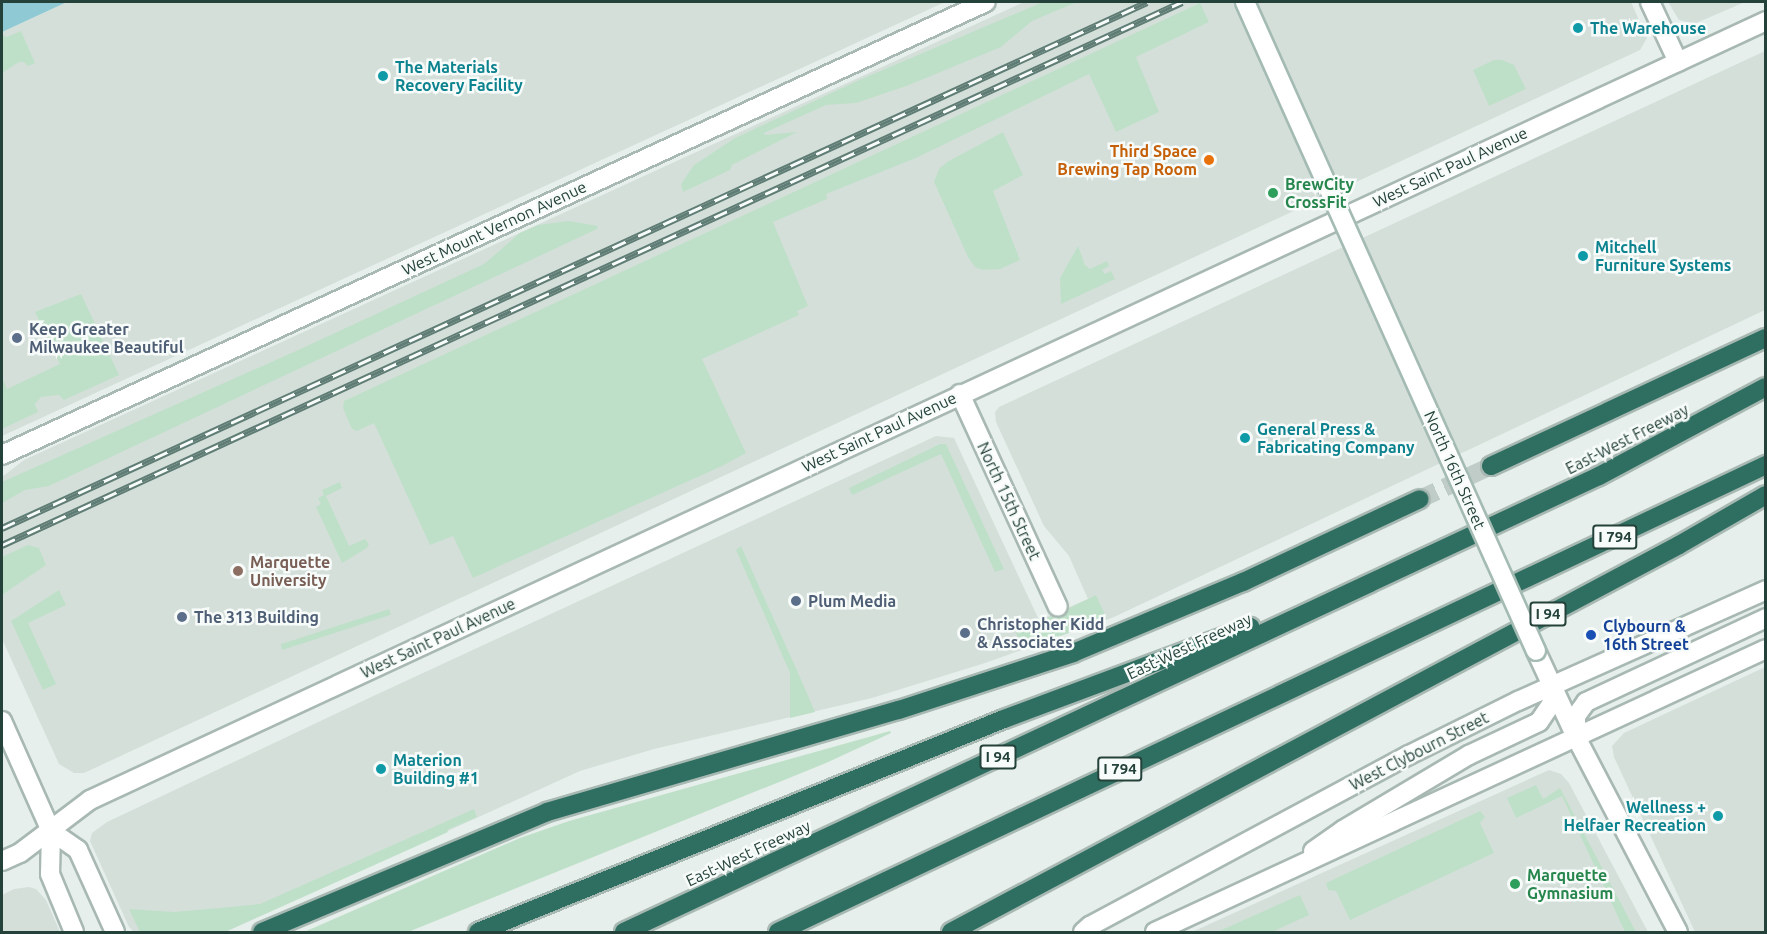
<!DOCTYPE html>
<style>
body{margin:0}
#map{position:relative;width:1767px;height:934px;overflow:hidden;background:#e6efeb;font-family:Ubuntu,sans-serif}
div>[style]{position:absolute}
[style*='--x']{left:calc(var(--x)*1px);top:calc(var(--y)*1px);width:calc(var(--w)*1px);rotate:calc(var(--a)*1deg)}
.built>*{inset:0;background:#d4dfda}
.green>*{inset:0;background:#bfe0c8;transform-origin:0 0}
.water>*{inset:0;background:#8ec9d4}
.highway-tunnel>*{height:18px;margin-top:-9px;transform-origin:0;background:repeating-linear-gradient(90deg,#bfccc8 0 18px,transparent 0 27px)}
.roads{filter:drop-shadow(2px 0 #a8b8b2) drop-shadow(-2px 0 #a8b8b2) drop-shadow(0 2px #a8b8b2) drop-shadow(0 -2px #a8b8b2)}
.street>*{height:18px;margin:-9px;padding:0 9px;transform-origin:9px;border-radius:9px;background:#fff}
.secondary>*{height:18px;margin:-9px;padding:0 9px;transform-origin:9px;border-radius:9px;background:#fff}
.highway>*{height:18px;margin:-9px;padding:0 9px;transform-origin:9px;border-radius:9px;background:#2f6f62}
.rail>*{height:7px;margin-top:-3.5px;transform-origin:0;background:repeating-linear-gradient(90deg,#f7fbf9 0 14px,#5f7d75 0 28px);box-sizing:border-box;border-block:2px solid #5f7d75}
.bridges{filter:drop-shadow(2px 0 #a4bbb3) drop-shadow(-2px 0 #a4bbb3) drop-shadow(0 2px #a4bbb3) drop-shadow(0 -2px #a4bbb3)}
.secondary-bridge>*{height:18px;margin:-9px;padding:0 9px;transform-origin:9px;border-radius:9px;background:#fff}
.dots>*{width:16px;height:16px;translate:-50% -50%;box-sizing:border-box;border:3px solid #f7fbf9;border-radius:50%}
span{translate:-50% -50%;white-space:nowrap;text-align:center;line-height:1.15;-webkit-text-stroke:5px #f7fbf9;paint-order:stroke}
.shield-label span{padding:2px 4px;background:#f7fbf9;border:2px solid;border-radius:4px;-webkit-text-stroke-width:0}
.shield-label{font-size:15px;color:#24423a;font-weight:700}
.culture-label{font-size:16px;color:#0d838f;font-weight:700}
.left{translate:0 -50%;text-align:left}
.right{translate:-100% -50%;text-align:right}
.food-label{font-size:16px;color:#c56008;font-weight:700}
.street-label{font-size:16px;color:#24423a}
.leisure-label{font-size:16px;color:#27864d;font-weight:700}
.service-label{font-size:16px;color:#4e5e75;font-weight:700}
.education-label{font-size:16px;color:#785e54;font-weight:700}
.transit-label{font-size:16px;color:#164399;font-weight:700}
.frame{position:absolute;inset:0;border:3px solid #24423a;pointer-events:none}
</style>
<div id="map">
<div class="built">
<i style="clip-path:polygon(67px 2px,945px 2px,2px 436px,2px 32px)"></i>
<i style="clip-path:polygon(1024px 2px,1631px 2px,1647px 38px,1640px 50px,84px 773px,74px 773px,59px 764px,2px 639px,2px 477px,24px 460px)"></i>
<i style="clip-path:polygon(1668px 2px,1745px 2px,1694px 24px,1679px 20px)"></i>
<i style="clip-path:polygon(1765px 51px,1765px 310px,1114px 617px,985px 663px,872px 698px,654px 749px,580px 771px,225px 932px,134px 932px,129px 927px,90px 841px,92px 833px,107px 822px,369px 698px,936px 436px,954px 438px,1039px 620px,1088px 599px,1069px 556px,1044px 526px,996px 422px,995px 412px,999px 407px)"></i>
<i style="clip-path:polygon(1765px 667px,1765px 932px,1695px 932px,1614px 757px,1612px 746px,1624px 733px)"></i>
<i style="clip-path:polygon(1549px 770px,1561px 774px,1569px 783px,1648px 932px,1192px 932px)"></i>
<i style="clip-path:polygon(29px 887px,36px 889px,46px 900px,60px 932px,2px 932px,2px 895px,14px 889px)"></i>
</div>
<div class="green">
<i style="clip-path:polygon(1043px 2px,1077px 2px,1032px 21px,1001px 47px,909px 85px,856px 103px,826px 105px,764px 133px,765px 135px,797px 132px,732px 165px,730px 170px,683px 192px,681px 184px,694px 165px,735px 138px,857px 81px)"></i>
<i style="clip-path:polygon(1200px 3px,1209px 22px,1136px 57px,1159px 112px,1116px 132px,1089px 74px,916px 158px,826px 194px,827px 199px,773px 222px,808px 306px,797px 311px,799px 315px,702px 359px,746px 453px,722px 466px,473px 578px,453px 536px,430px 545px,374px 423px,357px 431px,352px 429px,343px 408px,344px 401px)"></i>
<i style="clip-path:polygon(21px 31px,35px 63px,28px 66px,24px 62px,19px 62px,2px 73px,2px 35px,7px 37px)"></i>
<i style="clip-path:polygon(1494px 60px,1502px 60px,1514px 65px,1526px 89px,1489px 106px,1473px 70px)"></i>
<i style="clip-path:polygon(1003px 132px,1023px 175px,993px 191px,1020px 260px,1000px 269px,983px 270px,975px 267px,968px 257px,934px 182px,939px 169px,947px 162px)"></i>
<i style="clip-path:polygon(569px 221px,598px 226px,597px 229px,49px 486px,25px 490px,2px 503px,2px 482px,296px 351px,484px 264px,520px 233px,538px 225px)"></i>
<i style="clip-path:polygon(1078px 246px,1085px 265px,1090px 269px,1107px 261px,1109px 266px,1102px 270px,1105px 274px,1111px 271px,1115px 279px,1061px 304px,1060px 278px)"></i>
<i style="clip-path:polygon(81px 294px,119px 375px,64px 400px,59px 395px,41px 397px,35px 404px,38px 412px,2px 429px,2px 377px,7px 389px,60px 364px,35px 312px)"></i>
<i style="clip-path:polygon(940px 444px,946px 444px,1004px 569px,995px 572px,941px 454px,852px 495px,849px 488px)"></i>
<i style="clip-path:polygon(340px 482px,342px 488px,326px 496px,349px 546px,365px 539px,369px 544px,367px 548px,342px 563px,316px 507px,321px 504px,318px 498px,324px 495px,322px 490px)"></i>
<i style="clip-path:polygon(28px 545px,39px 548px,46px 565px,2px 595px,2px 557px)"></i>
<i style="clip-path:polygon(741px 546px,799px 675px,815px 712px,790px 718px,790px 673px,736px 550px)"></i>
<i style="clip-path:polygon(59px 590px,66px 605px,28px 623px,56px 684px,43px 690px,11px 621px)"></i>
<i style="clip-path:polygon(1096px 595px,1107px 619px,1023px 649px,1016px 633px,1028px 623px,1053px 616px)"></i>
<i style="left:389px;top:609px;width:6px;height:114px;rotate:72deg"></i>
<i style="clip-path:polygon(890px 731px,891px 733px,826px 763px,408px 932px,304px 932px,520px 838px,569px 821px)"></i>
<i style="clip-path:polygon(1536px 785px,1543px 799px,1560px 788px,1636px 932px,1625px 932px,1562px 796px,1516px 818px,1507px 798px)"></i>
<i style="clip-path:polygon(474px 809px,477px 817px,447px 830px,448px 832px,225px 932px,140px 932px,129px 909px,175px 912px,260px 904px)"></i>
<i style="clip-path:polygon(1480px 811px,1485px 817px,1480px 823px,1494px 853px,1350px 920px,1336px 891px,1328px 890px,1326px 883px)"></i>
<i style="clip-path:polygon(1300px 895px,1309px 915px,1272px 932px,1217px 932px)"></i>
</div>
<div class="water">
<i style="clip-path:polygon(2px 2px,67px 2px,2px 32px)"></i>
</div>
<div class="highway-tunnel">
<i style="--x:1420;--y:499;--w:78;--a:-24.9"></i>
</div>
<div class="roads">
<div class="street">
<i style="--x:1650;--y:2;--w:66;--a:65"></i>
<i style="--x:960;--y:394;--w:234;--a:65.3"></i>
<i style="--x:2;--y:455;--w:1083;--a:-24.72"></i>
</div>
<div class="secondary">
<i style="--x:1536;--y:651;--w:95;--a:65.1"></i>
<i style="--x:1576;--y:737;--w:220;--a:62.4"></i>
<i style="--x:2;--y:721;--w:120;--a:66"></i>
<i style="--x:51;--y:831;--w:43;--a:91.3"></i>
<i style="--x:50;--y:874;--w:63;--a:67.5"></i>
<i style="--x:1576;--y:735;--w:19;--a:-90"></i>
<i style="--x:1576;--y:716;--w:17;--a:-54"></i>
<i style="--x:1586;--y:702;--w:199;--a:-25"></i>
<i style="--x:51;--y:831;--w:33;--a:35"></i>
<i style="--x:78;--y:850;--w:90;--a:65.7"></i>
<i style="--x:1313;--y:851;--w:37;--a:-35"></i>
<i style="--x:1343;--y:830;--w:147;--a:-30.8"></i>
<i style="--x:1469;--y:755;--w:77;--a:-25.2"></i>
<i style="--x:1539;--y:722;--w:23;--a:-56"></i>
<i style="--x:1552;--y:703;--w:18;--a:-93"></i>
<i style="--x:2;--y:861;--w:20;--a:-24"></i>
<i style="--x:20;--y:853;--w:88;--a:-37.1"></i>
<i style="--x:90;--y:800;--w:1848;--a:-24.93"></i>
<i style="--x:1083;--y:932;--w:9;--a:-41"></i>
<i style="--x:1090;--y:926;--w:362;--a:-28.2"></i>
<i style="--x:1409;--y:755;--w:122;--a:-26.4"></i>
<i style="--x:1518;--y:701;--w:272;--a:-24.1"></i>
<i style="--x:1155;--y:932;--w:673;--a:-24.85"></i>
</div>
<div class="highway">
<i style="--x:1491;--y:466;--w:303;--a:-25"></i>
<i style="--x:262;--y:932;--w:309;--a:-22.8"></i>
<i style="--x:547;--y:812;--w:366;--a:-16.2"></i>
<i style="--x:899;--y:710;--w:183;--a:-18.1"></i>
<i style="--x:1073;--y:653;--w:184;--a:-22.7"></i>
<i style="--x:1243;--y:582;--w:195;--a:-25.1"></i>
<i style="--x:478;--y:932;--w:567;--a:-22.05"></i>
<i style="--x:1004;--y:719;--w:263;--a:-20.5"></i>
<i style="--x:624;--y:932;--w:1076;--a:-25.07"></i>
<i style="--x:1599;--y:476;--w:189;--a:-28.1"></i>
<i style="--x:778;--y:932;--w:1093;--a:-25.3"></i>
<i style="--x:951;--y:932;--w:824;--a:-27.99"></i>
<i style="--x:1679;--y:545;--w:100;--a:-29.9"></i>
</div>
</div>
<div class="rail">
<i style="--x:2;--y:528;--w:1260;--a:-24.67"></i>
<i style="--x:2;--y:545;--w:1299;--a:-24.71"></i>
</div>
<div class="bridges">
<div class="secondary-bridge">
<i style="--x:1245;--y:2;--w:711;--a:65.85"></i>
</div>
</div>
<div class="dots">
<i style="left:1578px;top:28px;background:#0f9aa8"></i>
<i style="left:383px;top:76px;background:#0f9aa8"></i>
<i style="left:1209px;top:160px;background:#e8710a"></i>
<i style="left:1273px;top:193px;background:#2e9e5b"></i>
<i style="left:1583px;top:256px;background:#0f9aa8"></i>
<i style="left:17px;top:338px;background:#5c6f8a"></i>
<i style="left:1245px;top:438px;background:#0f9aa8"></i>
<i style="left:238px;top:571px;background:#8d6e63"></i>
<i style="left:796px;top:601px;background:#5c6f8a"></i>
<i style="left:182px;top:617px;background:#5c6f8a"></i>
<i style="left:965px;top:633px;background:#5c6f8a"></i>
<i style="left:1591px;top:635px;background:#1a4fb4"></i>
<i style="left:381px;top:769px;background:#0f9aa8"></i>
<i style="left:1718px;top:816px;background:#0f9aa8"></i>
<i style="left:1515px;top:884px;background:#2e9e5b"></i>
</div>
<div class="shield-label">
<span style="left:1615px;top:537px">I 794</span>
<span style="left:1548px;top:614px">I 94</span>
<span style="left:998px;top:757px">I 94</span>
<span style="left:1120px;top:769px">I 794</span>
</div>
<div class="culture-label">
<span class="left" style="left:1590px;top:28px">The Warehouse</span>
<span class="left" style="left:395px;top:76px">The Materials<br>Recovery Facility</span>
<span class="left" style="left:1595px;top:256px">Mitchell<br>Furniture Systems</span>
<span class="left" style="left:1257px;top:438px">General Press &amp;<br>Fabricating Company</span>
<span class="left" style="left:393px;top:769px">Materion<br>Building #1</span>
<span class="right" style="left:1706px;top:816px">Wellness +<br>Helfaer Recreation</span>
</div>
<div class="food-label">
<span class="right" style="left:1197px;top:160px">Third Space<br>Brewing Tap Room</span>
</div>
<div class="street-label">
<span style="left:1450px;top:167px;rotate:-25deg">West Saint Paul Avenue</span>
<span style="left:494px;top:228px;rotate:-25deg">West Mount Vernon Avenue</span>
<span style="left:879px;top:432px;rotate:-25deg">West Saint Paul Avenue</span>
<span style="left:1627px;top:439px;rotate:-27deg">East-West Freeway</span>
<span style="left:1455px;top:470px;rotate:66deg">North 16th Street</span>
<span style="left:1009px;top:501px;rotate:65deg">North 15th Street</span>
<span style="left:438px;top:638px;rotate:-25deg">West Saint Paul Avenue</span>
<span style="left:1189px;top:646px;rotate:-25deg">East-West Freeway</span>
<span style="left:1419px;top:751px;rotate:-27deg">West Clybourn Street</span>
<span style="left:748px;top:853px;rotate:-25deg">East-West Freeway</span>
</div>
<div class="leisure-label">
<span class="left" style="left:1285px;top:193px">BrewCity<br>CrossFit</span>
<span class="left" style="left:1527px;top:884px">Marquette<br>Gymnasium</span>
</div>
<div class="service-label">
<span class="left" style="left:29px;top:338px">Keep Greater<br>Milwaukee Beautiful</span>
<span class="left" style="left:808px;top:601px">Plum Media</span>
<span class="left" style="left:194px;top:617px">The 313 Building</span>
<span class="left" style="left:977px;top:633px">Christopher Kidd<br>&amp; Associates</span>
</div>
<div class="education-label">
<span class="left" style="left:250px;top:571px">Marquette<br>University</span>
</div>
<div class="transit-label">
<span class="left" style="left:1603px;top:635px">Clybourn &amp;<br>16th Street</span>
</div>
<div class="frame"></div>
</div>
